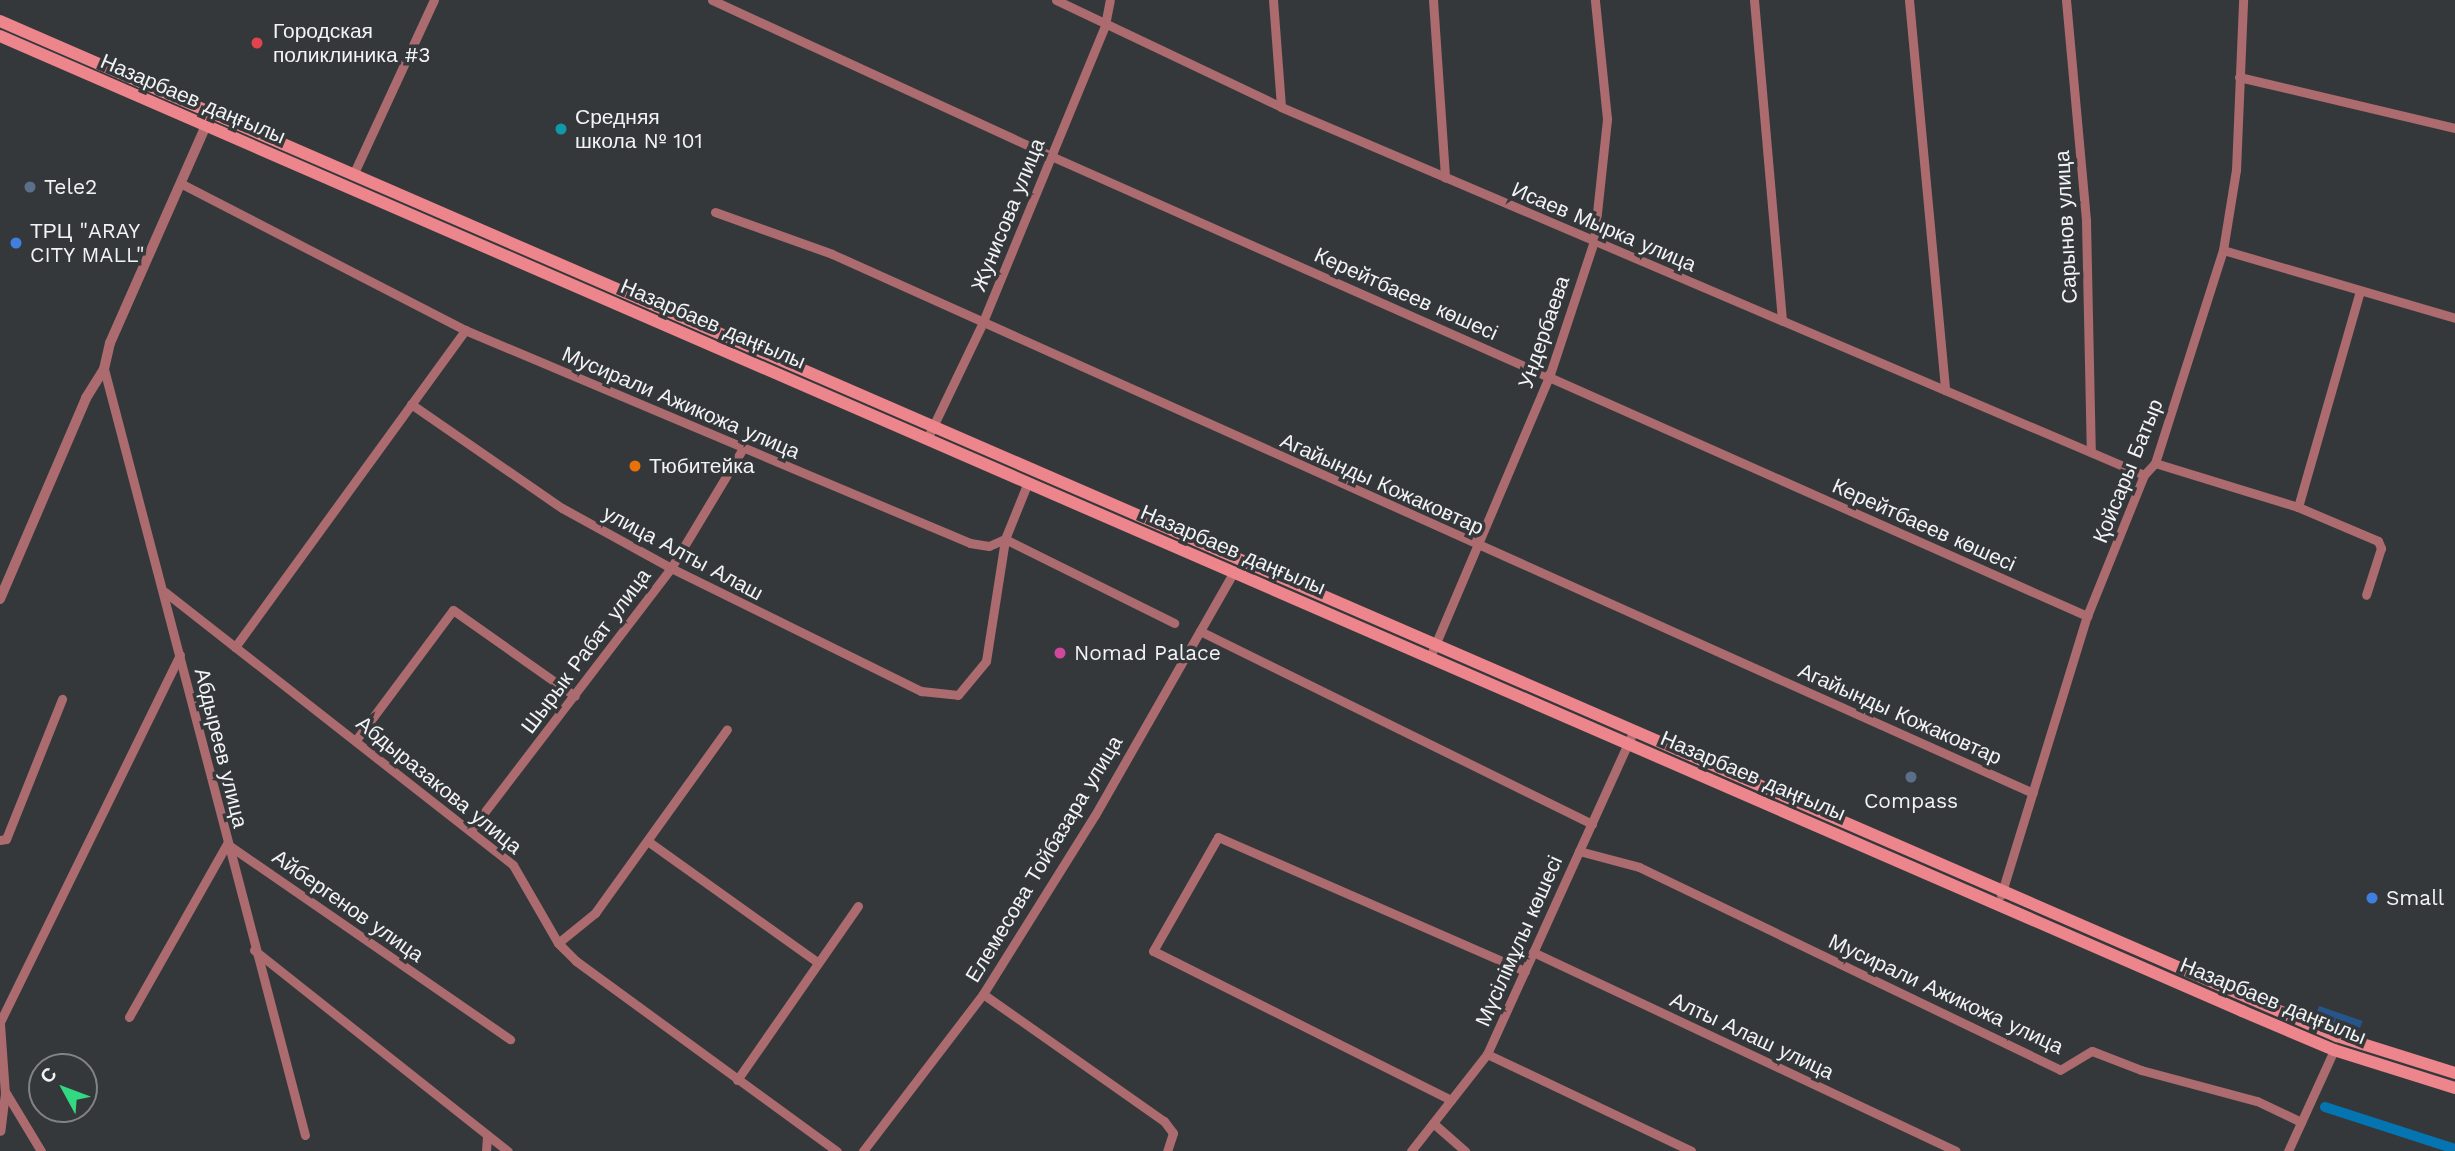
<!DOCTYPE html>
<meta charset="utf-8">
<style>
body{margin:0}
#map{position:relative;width:2455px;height:1151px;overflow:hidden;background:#35383b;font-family:"Work Sans",sans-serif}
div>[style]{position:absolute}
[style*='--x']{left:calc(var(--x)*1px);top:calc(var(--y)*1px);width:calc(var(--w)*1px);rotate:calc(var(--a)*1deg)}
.green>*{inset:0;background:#265689;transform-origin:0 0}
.canal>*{height:10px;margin:-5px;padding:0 5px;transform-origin:5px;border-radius:5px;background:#0475b1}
.minor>*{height:9px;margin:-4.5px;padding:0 4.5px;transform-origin:4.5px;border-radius:4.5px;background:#ac6b6e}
.tertiary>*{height:10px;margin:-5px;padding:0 5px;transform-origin:5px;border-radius:5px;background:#ac6b6e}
.secondary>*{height:12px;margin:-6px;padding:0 6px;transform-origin:6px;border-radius:6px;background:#ed858c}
.dots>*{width:19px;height:19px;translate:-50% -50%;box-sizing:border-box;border:4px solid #35383b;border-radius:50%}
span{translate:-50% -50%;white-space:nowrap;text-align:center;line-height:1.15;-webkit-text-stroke:7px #35383b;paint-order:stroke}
.poi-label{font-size:21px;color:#f2f3f5}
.left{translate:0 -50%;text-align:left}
.street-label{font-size:21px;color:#f2f3f5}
.north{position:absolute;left:28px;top:1053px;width:70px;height:70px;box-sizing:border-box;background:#35383b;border:2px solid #818385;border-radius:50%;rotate:311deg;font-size:19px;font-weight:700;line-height:28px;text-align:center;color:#f2f3f5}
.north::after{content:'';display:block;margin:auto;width:24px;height:32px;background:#32d882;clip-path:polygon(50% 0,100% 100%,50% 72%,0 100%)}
</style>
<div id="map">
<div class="green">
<i style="left:2319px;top:1006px;width:46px;height:14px;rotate:19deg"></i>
</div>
<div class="canal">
<i style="--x:2325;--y:1107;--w:137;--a:17.9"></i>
</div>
<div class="minor">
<i style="--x:712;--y:0;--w:373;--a:24.7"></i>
<i style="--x:1051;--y:156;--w:1134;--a:23.94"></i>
<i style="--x:1056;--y:0;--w:249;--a:25.4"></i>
<i style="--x:1281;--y:107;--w:938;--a:23.09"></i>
<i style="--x:1273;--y:0;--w:107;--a:85.7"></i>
<i style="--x:1433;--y:0;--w:178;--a:86.1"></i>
<i style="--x:1754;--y:0;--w:322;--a:85"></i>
<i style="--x:1909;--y:0;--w:392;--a:84.7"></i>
<i style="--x:2066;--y:0;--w:222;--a:84.8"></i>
<i style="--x:2086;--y:221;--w:231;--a:88.8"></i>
<i style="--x:2239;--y:77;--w:222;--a:13.3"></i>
<i style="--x:353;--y:175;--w:193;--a:-65.2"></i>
<i style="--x:182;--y:184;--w:318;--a:27.3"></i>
<i style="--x:465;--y:330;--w:548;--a:22.87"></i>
<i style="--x:970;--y:543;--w:19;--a:9"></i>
<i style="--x:989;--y:546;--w:17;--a:-24"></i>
<i style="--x:1005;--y:539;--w:189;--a:26.4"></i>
<i style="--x:715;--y:212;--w:124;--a:19.7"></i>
<i style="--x:832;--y:254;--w:1316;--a:24.17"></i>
<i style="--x:2223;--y:250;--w:242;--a:16.3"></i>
<i style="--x:104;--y:369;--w:792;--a:75.3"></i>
<i style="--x:411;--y:404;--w:183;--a:34.6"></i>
<i style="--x:562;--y:508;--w:124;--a:28.8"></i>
<i style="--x:671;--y:568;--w:279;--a:26.2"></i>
<i style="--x:921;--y:691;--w:37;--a:6"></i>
<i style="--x:958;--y:695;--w:44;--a:-50.5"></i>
<i style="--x:986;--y:661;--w:123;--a:-81.1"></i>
<i style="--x:1005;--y:539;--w:61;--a:-68"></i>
<i style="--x:927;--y:439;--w:127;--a:-64.4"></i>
<i style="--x:982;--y:324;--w:323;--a:-67.6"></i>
<i style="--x:1105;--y:25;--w:25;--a:-79"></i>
<i style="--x:2155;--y:463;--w:150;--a:17.1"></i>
<i style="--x:2298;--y:507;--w:225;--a:-74"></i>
<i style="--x:2298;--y:507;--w:87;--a:23"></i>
<i style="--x:2378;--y:541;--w:8;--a:67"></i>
<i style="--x:2381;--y:548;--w:49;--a:107.7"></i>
<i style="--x:165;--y:592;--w:442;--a:38.1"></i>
<i style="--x:513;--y:865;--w:90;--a:60"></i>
<i style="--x:558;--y:943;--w:25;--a:45"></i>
<i style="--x:576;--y:961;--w:323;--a:36.1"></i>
<i style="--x:1200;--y:631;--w:437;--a:26.2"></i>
<i style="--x:235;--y:647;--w:392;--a:-54"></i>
<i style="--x:1430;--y:657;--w:304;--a:-67"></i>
<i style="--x:1549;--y:377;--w:143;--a:-71.7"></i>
<i style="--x:1594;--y:241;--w:123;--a:-83.9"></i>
<i style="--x:1607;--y:119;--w:120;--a:-95.8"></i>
<i style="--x:356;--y:740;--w:162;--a:-53.3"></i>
<i style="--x:453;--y:610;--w:149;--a:35.2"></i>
<i style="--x:470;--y:831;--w:331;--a:-52.6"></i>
<i style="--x:671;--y:568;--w:138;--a:-59"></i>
<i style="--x:0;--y:840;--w:6;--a:-9"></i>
<i style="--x:6;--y:839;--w:151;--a:-68.2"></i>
<i style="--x:649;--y:842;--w:206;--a:35.5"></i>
<i style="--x:1579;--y:851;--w:62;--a:14.9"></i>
<i style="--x:1639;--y:867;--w:467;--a:25.7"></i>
<i style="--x:2060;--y:1070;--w:37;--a:-31"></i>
<i style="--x:2092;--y:1051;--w:53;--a:21.2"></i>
<i style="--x:2141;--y:1070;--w:120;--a:15"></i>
<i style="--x:2257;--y:1101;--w:49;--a:25.5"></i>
<i style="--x:2001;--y:895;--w:292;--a:-72.9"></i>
<i style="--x:2087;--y:616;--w:152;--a:-68"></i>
<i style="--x:2144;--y:475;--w:16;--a:-47"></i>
<i style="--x:2155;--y:463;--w:224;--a:-72.3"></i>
<i style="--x:2223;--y:250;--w:81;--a:-80.8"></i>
<i style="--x:2236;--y:170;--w:170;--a:-87.6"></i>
<i style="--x:558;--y:943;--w:48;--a:-39"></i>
<i style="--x:595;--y:913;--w:226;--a:-54.3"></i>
<i style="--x:254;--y:950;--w:324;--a:38.4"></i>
<i style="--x:1533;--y:952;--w:467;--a:25.2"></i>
<i style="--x:983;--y:994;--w:221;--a:35.1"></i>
<i style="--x:1164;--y:1121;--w:15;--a:53"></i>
<i style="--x:1173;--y:1133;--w:19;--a:108"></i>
<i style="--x:129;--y:1017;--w:199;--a:-60.5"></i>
<i style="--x:227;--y:844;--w:344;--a:34.6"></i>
<i style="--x:0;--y:1022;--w:409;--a:-63.9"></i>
<i style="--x:0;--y:1024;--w:69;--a:85.9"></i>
<i style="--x:5;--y:1093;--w:38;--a:97"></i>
<i style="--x:1487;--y:1054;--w:226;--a:25.4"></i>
<i style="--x:737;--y:1080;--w:212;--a:-55.2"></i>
<i style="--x:6;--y:1093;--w:68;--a:58.9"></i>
<i style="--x:1451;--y:1100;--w:333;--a:-153.4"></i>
<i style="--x:1153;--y:951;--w:131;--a:-60.3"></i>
<i style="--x:1218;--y:837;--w:335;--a:23.6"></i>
<i style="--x:1433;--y:1123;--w:43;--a:41.2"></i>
<i style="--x:486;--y:1151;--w:16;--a:-86"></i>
<i style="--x:863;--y:1151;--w:198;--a:-52.6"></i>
<i style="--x:983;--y:994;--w:211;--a:-58"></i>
<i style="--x:1095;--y:815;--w:281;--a:-60.3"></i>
<i style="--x:1411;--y:1151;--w:123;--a:-51.9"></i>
<i style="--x:1487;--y:1054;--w:356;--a:-65.6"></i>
<i style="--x:2288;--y:1151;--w:111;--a:-65.5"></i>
</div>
<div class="tertiary">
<i style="--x:0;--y:599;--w:219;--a:-66.8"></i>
<i style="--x:86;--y:398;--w:34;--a:-58"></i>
<i style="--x:104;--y:369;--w:27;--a:-77"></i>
<i style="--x:110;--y:343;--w:243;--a:-66.2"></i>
</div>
<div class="secondary">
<i style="--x:0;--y:21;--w:2548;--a:23.48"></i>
<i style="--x:2337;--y:1036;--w:124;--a:17.4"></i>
<i style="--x:0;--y:36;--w:2445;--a:23.5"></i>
<i style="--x:2242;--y:1011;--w:100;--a:23"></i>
<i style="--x:2334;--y:1050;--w:127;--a:17.4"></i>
</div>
<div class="dots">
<i style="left:257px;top:43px;background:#e0444e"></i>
<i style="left:561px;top:129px;background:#0f9aa8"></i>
<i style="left:30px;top:187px;background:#5c6f8a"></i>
<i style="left:16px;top:243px;background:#3f7fe0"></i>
<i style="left:635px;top:466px;background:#e8710a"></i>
<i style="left:1060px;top:653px;background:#d1479c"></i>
<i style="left:1911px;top:777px;background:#5c6f8a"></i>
<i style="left:2372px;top:898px;background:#3f7fe0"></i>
</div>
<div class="poi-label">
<span class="left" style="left:273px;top:43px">Городская<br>поликлиника #3</span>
<span class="left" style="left:575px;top:129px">Средняя<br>школа № 101</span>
<span class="left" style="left:44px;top:187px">Tele2</span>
<span class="left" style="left:30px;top:243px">ТРЦ "ARAY<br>CITY MALL"</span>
<span class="left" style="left:649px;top:466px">Тюбитейка</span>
<span class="left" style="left:1074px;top:653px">Nomad Palace</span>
<span style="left:1911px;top:801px">Compass</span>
<span class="left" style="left:2386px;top:898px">Small</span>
</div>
<div class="street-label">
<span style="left:193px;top:99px;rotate:23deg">Назарбаев даңғылы</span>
<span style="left:1008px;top:215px;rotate:-68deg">Жунисова улица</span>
<span style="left:1604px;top:227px;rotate:23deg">Исаев Мырка улица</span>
<span style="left:2066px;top:227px;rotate:-93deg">Сарынов улица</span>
<span style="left:1406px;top:294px;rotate:24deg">Керейтбаеев көшесі</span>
<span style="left:713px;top:324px;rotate:23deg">Назарбаев даңғылы</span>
<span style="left:1544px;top:332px;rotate:-71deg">Ундербаева</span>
<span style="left:681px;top:403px;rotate:23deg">Мусирали Ажикожа улица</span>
<span style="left:2128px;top:471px;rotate:-68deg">Қойсары Батыр</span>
<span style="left:1382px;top:484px;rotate:24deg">Агайынды Кожаковтар</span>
<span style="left:1924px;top:525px;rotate:24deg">Керейтбаеев көшесі</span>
<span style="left:1233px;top:550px;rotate:23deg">Назарбаев даңғылы</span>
<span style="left:683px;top:553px;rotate:28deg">улица Алты Алаш</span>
<span style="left:586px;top:651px;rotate:-53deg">Шырык Рабат улица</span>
<span style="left:1900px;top:714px;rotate:24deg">Агайынды Кожаковтар</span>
<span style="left:221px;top:748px;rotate:76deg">Абдыреев улица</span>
<span style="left:1753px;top:776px;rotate:23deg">Назарбаев даңғылы</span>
<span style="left:439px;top:785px;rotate:39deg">Абдыразакова улица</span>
<span style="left:1044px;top:859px;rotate:-59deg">Елемесова Тойбазара улица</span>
<span style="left:348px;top:906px;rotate:35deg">Айбергенов улица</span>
<span style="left:1519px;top:941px;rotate:-66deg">Мүсілімұлы көшесі</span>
<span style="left:1946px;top:994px;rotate:25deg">Мусирали Ажикожа улица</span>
<span style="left:2273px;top:1001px;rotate:22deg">Назарбаев даңғылы</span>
<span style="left:1752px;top:1036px;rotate:25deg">Алты Алаш улица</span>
</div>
<div class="north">С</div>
</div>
